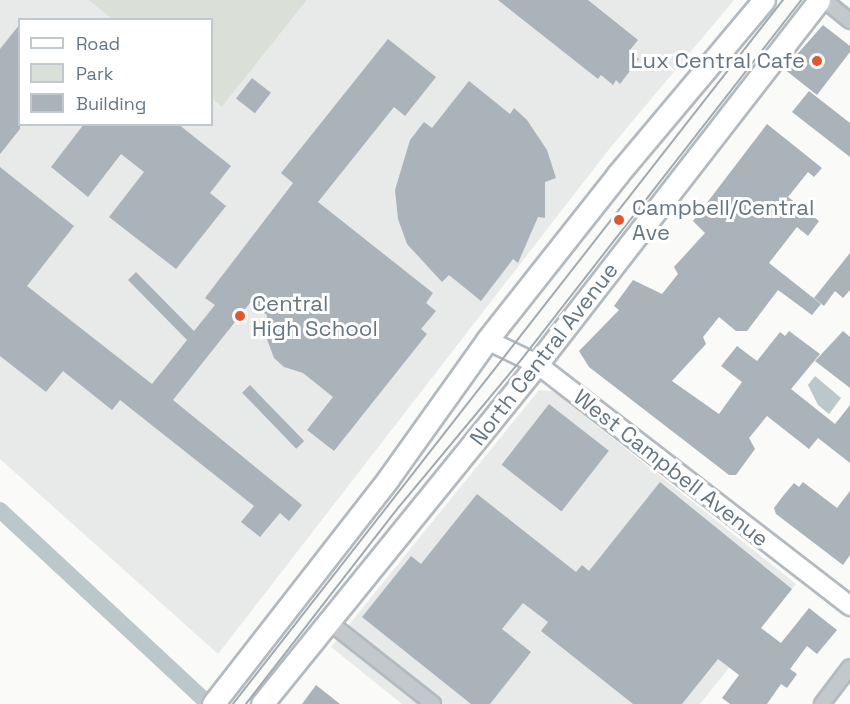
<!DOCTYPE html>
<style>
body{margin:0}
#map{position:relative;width:850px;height:704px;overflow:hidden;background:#fafaf8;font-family:"Space Grotesk",sans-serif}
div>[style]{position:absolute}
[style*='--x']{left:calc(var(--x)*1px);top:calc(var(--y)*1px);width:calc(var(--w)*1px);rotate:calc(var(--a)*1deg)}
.built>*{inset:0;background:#e8e9e9}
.green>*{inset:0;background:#dadfd7}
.water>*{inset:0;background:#bbc7cb}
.canal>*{height:16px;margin:-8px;padding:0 8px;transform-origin:8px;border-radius:8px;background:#bbc7cb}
.building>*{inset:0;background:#aab3b9;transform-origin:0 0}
.roads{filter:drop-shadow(2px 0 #b3babf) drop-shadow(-2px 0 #b3babf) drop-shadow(0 2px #b3babf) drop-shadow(0 -2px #b3babf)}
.street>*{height:14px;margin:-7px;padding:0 7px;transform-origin:7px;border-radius:7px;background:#c3c8cc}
.secondary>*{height:18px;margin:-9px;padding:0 9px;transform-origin:9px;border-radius:9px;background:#fff}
.primary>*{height:21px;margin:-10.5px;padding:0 10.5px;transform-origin:10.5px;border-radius:10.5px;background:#fff}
.tram>*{height:1.5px;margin:-0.75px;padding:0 0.75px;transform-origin:0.75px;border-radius:0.75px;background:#a2aab0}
.dots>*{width:16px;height:16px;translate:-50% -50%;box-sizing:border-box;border:3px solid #fff;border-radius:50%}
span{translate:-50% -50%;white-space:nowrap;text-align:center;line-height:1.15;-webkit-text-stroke:6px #fff;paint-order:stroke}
.poi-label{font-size:22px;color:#657683}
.right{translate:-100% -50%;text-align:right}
.left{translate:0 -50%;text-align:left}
.street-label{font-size:22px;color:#657683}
.legend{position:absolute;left:18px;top:18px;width:195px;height:108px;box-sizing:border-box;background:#fff;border:2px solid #c1c8cd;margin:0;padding:8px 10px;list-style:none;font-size:18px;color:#657683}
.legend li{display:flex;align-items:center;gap:12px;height:30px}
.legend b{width:30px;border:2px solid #c1c8cd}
</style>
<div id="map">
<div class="built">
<i style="clip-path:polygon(0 0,88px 0,112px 19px,20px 20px,20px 124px,212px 124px,212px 98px,223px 106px,307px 0,734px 0,610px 148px,218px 654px,0 459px)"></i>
<i style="clip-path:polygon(539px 390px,553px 391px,796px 584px,700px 704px,402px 704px,331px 647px)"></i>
</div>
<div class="green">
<i style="clip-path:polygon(88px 0,307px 0,222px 107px,212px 98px,212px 20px,112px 19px)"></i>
</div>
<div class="water">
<i style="clip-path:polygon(815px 376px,841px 398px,829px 414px,818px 405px,808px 385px)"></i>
</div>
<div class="canal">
<i style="--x:0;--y:510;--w:285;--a:42.9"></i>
</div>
<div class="building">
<i style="clip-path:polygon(498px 0,588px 0,638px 40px,629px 51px,639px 59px,620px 84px,616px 80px,613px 85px,601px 75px,598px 79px)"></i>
<i style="clip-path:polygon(20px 24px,20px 129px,0 154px,0 49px)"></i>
<i style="clip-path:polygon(823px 25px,850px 46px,850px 52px,817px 95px,784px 69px)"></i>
<i style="clip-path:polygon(388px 39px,436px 77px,405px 116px,394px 107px,318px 202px,433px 293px,426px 303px,436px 311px,421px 329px,427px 334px,334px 451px,307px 430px,333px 397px,303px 373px,284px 367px,274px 358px,265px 334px,267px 315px,250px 303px,173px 400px,302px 505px,289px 521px,280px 513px,260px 537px,241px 522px,254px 506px,120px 400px,112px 410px,63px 371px,46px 392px,0 356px,0 167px,74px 226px,27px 286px,152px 384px,187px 340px,128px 280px,136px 272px,194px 331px,215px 305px,205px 298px,293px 183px,281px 173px)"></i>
<i style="left:252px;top:78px;width:24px;height:26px;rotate:38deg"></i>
<i style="clip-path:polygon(469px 81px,510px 114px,514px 108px,527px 120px,547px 150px,556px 178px,545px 182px,545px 218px,538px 217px,518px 263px,513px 259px,481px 301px,449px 275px,442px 282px,407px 244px,398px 219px,395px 190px,410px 140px,424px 122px,432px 128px)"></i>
<i style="clip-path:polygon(809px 91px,850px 123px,850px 157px,792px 112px)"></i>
<i style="clip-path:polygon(84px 124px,178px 124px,231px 166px,210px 193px,226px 206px,176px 269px,109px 217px,144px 172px,121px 154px,88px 197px,51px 167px)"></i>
<i style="clip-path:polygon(767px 124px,822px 168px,814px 177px,808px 172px,788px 197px,819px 221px,808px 236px,797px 227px,769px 263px,821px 304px,812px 315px,778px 290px,747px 331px,736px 331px,719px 317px,703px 337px,706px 344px,672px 381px,719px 414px,742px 382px,721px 366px,737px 346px,757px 361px,780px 332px,785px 336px,789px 331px,820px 354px,791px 389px,835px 424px,850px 405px,850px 463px,818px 438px,809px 449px,767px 416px,749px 438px,755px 449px,736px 475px,729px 475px,589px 367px,579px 351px,619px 310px,614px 306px,633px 280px,662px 294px,678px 274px,674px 267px,705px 233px,693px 221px)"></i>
<i style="clip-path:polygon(850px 253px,850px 290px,843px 298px,835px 291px,824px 306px,814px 298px)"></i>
<i style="clip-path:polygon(843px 331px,850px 337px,850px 388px,815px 361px)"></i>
<i style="left:250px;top:385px;width:78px;height:11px;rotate:46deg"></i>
<i style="left:549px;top:404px;width:76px;height:77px;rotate:38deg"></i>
<i style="clip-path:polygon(660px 482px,792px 589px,761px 628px,781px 643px,809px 608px,837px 630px,817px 654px,807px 646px,790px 669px,797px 674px,787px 688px,781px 684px,767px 704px,730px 704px,722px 698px,739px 675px,718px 659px,682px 704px,633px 704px,541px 631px,548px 622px,523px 603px,502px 629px,531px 652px,490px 704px,471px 704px,362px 617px,411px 556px,421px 564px,477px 494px,576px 572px,582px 565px,589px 571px)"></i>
<i style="clip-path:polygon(803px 482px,837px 508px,850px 491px,850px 555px,843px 565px,776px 514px,774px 508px,783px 496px,794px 483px,799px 487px)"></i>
<i style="clip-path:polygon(316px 685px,340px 704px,302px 704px)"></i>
</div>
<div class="roads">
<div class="street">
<i style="--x:824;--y:0;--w:33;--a:39"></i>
<i style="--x:328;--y:621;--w:134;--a:38.3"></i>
<i style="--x:822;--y:704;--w:46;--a:-52.9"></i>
</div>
<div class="secondary">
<i style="--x:487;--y:340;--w:55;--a:25.6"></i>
<i style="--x:537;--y:364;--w:396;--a:37.7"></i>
</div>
<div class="primary">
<i style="--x:213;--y:704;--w:285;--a:-52.1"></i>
<i style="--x:388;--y:479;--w:171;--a:-54.5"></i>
<i style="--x:487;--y:340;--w:211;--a:-51.7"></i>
<i style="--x:618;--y:174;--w:227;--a:-50"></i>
<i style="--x:262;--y:704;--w:437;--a:-51"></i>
<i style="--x:537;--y:364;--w:460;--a:-52.2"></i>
</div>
</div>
<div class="tram">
<i style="--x:233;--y:704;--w:893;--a:-52"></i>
<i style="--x:246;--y:704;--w:249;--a:-52.2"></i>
<i style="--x:399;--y:507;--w:192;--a:-50.3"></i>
<i style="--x:522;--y:359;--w:455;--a:-52.1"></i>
</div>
<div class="dots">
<i style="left:817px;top:61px;background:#e4572e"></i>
<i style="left:619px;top:220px;background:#e4572e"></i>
<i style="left:240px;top:316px;background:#e4572e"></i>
</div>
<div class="poi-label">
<span class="right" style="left:805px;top:61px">Lux Central Cafe</span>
<span class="left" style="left:632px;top:220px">Campbell/Central<br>Ave</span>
<span class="left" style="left:252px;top:316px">Central<br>High School</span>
</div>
<div class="street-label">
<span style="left:544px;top:354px;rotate:-52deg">North Central Avenue</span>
<span style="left:671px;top:468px;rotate:38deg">West Campbell Avenue</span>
</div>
<ul class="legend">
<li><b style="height:8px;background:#fff"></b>Road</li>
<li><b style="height:16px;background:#dadfd7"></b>Park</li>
<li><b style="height:16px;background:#aab3b9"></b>Building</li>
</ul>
</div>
